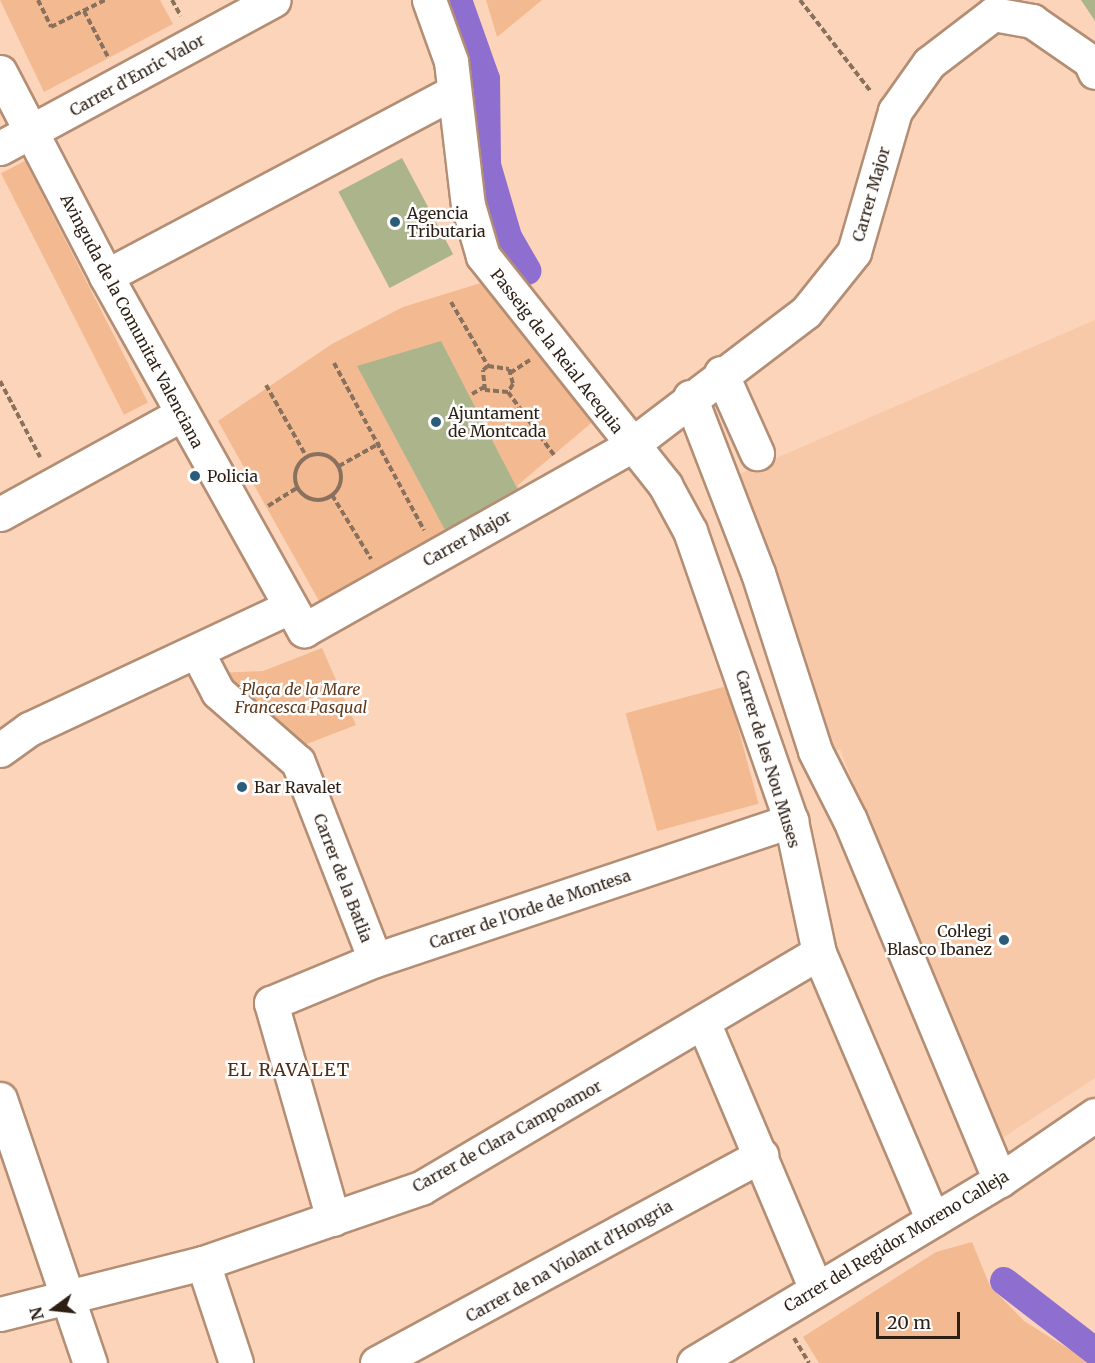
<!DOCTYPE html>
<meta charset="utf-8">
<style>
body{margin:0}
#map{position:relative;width:1095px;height:1363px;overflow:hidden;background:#fcd4b9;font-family:Merriweather,serif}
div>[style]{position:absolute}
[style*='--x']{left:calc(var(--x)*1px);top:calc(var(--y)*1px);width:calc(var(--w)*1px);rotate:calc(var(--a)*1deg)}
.built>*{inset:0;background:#f7c9a9}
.green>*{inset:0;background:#f3ba92;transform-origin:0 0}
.canal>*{height:28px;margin:-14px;padding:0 14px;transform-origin:14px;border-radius:14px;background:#8e6fd0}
.building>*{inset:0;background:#acb48b;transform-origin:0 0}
.path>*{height:4px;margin-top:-2px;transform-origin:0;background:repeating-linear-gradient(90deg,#8a715e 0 6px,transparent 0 9px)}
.path>.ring{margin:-2px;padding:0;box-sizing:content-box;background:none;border:4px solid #8a715e;border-radius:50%}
.roads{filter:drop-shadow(2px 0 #b38e74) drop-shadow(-2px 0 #b38e74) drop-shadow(0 2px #b38e74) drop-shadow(0 -2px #b38e74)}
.minor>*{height:33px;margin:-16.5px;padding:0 16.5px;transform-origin:16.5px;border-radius:16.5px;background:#fff}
.dots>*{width:16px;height:16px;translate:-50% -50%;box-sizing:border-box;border:3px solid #fefefe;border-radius:50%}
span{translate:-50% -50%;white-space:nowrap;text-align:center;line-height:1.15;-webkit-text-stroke:5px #fefefe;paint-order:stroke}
.street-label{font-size:16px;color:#2d1f14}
.poi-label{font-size:16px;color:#2d1f14}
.left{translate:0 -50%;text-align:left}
.right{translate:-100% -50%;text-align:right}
.park-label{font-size:16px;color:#5f391b;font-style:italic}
.neighbourhood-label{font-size:18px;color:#4d2e17;letter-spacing:1.5px}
.north{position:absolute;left:24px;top:1279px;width:60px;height:60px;-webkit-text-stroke:4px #fefefe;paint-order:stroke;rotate:255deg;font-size:16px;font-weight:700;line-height:24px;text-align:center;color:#2d1f14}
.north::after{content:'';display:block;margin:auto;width:21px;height:27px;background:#2d1f14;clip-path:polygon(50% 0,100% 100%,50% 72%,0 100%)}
.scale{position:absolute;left:876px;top:1312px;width:84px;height:27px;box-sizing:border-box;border:3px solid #2d1f14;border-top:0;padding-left:8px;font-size:18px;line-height:21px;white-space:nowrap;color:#2d1f14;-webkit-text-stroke:4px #fefefe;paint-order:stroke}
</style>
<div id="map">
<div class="built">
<i style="clip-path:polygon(1095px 320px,1095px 1078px,993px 1144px,840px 749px,822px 755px,730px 478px)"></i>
</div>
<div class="green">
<i style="clip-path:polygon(0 0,160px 0,173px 24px,44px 92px)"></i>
<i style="clip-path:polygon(486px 0,542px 0,497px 37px)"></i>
<i style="left:25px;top:161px;width:271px;height:27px;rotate:63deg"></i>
<i style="clip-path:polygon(484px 282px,596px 419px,518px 485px,521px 496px,323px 608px,218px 421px,332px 344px,403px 307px)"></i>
<i style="clip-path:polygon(322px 648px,356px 725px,299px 747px,218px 673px,263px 671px)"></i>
<i style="left:727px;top:686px;width:122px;height:105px;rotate:75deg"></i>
<i style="clip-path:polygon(972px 1242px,990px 1286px,1024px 1321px,1091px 1363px,819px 1363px,803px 1337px,936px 1252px)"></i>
</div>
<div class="canal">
<i style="--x:458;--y:0;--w:84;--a:70.5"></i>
<i style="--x:486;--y:79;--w:86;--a:89.3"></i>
<i style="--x:487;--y:165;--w:75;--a:73.7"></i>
<i style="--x:508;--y:237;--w:39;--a:60"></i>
<i style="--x:1004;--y:1281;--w:115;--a:37.6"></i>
</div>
<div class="building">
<i style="clip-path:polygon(1081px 0,1095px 0,1095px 21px)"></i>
<i style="left:402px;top:158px;width:109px;height:72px;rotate:62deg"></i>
<i style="clip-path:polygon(441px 341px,521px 496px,452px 543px,357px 366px)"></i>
</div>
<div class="path">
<i style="--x:38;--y:0;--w:30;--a:64"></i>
<i style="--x:51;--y:27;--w:60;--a:-26.6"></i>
<i style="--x:172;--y:0;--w:18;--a:61"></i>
<i style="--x:800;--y:0;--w:116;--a:52.3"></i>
<i style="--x:84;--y:11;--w:52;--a:62.4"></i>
<i style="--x:451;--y:302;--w:74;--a:60"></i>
<i style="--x:334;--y:363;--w:190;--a:61.7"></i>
<i style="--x:510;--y:373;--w:24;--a:-33"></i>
<i style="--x:0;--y:381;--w:86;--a:62.2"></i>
<i style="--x:266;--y:385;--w:81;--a:60.6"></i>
<i style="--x:508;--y:392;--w:23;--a:-175"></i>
<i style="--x:485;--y:390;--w:20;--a:-96"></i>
<i style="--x:483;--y:370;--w:6;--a:-39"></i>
<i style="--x:488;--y:366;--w:21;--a:8"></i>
<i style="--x:509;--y:369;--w:16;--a:75"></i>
<i style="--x:513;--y:384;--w:9;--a:122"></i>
<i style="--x:508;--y:392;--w:78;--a:53.9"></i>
<i style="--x:472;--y:394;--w:14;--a:-30"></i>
<i class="ring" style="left:295px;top:454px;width:42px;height:42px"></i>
<i style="--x:339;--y:466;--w:47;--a:-29.3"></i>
<i style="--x:332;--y:495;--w:75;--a:58.6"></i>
<i style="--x:268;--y:506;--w:34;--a:-32"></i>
<i style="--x:794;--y:1338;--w:29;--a:59"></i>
</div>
<div class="roads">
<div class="minor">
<i style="--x:429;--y:0;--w:65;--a:70.2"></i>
<i style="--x:451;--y:61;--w:145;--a:83.3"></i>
<i style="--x:468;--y:205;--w:53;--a:73.6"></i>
<i style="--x:483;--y:256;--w:293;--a:51.5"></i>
<i style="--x:665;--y:485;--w:52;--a:61.5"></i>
<i style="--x:690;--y:531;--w:307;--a:70.8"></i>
<i style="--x:791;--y:821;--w:135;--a:78"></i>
<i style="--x:819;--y:953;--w:290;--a:66.9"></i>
<i style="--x:0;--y:72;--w:230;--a:62.5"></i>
<i style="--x:106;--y:276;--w:406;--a:60.8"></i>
<i style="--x:304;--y:630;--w:374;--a:-29.4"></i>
<i style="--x:630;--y:446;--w:221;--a:-37.3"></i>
<i style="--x:806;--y:312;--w:77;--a:-51.3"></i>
<i style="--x:854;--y:252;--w:147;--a:-73.8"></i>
<i style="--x:895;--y:111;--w:59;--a:-54.7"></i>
<i style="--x:929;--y:63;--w:81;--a:-37.4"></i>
<i style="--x:993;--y:14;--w:40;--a:10"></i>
<i style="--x:1032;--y:21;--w:70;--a:34.6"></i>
<i style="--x:1090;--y:61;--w:12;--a:66"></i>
<i style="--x:0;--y:148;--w:311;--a:-28.4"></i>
<i style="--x:106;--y:276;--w:393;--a:-27.9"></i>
<i style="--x:721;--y:373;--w:88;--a:65.8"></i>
<i style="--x:690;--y:397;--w:189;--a:68.9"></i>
<i style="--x:758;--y:573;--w:187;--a:72.2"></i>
<i style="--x:815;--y:751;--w:77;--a:63.1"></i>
<i style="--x:850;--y:820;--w:390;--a:67.4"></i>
<i style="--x:0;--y:514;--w:208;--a:-28.8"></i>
<i style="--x:197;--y:652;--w:45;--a:62.3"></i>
<i style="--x:218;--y:692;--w:106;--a:41.2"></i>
<i style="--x:298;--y:762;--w:212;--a:68.7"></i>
<i style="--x:0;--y:750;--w:36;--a:-36"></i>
<i style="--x:29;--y:729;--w:288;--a:-25.1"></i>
<i style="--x:704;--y:1024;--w:285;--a:67.1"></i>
<i style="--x:0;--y:1099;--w:279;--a:71.2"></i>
<i style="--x:333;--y:1219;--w:225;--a:-106"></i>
<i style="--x:271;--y:1003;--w:113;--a:-22.5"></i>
<i style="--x:375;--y:960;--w:439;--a:-18.5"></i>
<i style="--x:203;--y:1263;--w:105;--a:71.7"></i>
<i style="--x:0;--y:1314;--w:209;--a:-14.1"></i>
<i style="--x:203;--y:1263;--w:231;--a:-19"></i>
<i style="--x:421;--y:1188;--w:462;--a:-30.6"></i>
<i style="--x:377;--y:1363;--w:437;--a:-28.4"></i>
<i style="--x:694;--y:1363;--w:357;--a:-30.9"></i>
<i style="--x:1000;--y:1180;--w:115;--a:-34.4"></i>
</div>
</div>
<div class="dots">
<i style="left:395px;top:222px;background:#2b5d7a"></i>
<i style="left:436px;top:422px;background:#2b5d7a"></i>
<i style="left:195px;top:476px;background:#2b5d7a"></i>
<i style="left:242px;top:787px;background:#2b5d7a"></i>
<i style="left:1004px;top:940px;background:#2b5d7a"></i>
</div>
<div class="street-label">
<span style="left:137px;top:75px;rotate:-29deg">Carrer d'Enric Valor</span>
<span style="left:871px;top:194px;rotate:-74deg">Carrer Major</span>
<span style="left:132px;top:321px;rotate:62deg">Avinguda de la Comunitat Valenciana</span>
<span style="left:557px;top:351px;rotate:52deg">Passeig de la Reial Acequia</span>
<span style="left:467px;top:538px;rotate:-29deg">Carrer Major</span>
<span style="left:768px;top:759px;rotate:73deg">Carrer de les Nou Muses</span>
<span style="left:343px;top:878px;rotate:69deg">Carrer de la Batlia</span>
<span style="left:530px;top:909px;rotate:-19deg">Carrer de l'Orde de Montesa</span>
<span style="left:507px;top:1136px;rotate:-29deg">Carrer de Clara Campoamor</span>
<span style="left:896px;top:1241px;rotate:-31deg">Carrer del Regidor Moreno Calleja</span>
<span style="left:569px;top:1261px;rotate:-29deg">Carrer de na Violant d'Hongria</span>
</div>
<div class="poi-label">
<span class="left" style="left:407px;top:222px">Agencia<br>Tributaria</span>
<span class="left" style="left:448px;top:422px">Ajuntament<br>de Montcada</span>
<span class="left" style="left:207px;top:476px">Policia</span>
<span class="left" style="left:254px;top:787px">Bar Ravalet</span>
<span class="right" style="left:992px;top:940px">Col·legi<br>Blasco Ibanez</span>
</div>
<div class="park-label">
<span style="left:301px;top:698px">Plaça de la Mare<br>Francesca Pasqual</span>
</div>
<div class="neighbourhood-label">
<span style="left:289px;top:1070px">EL RAVALET</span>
</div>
<div class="north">N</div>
<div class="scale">20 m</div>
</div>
